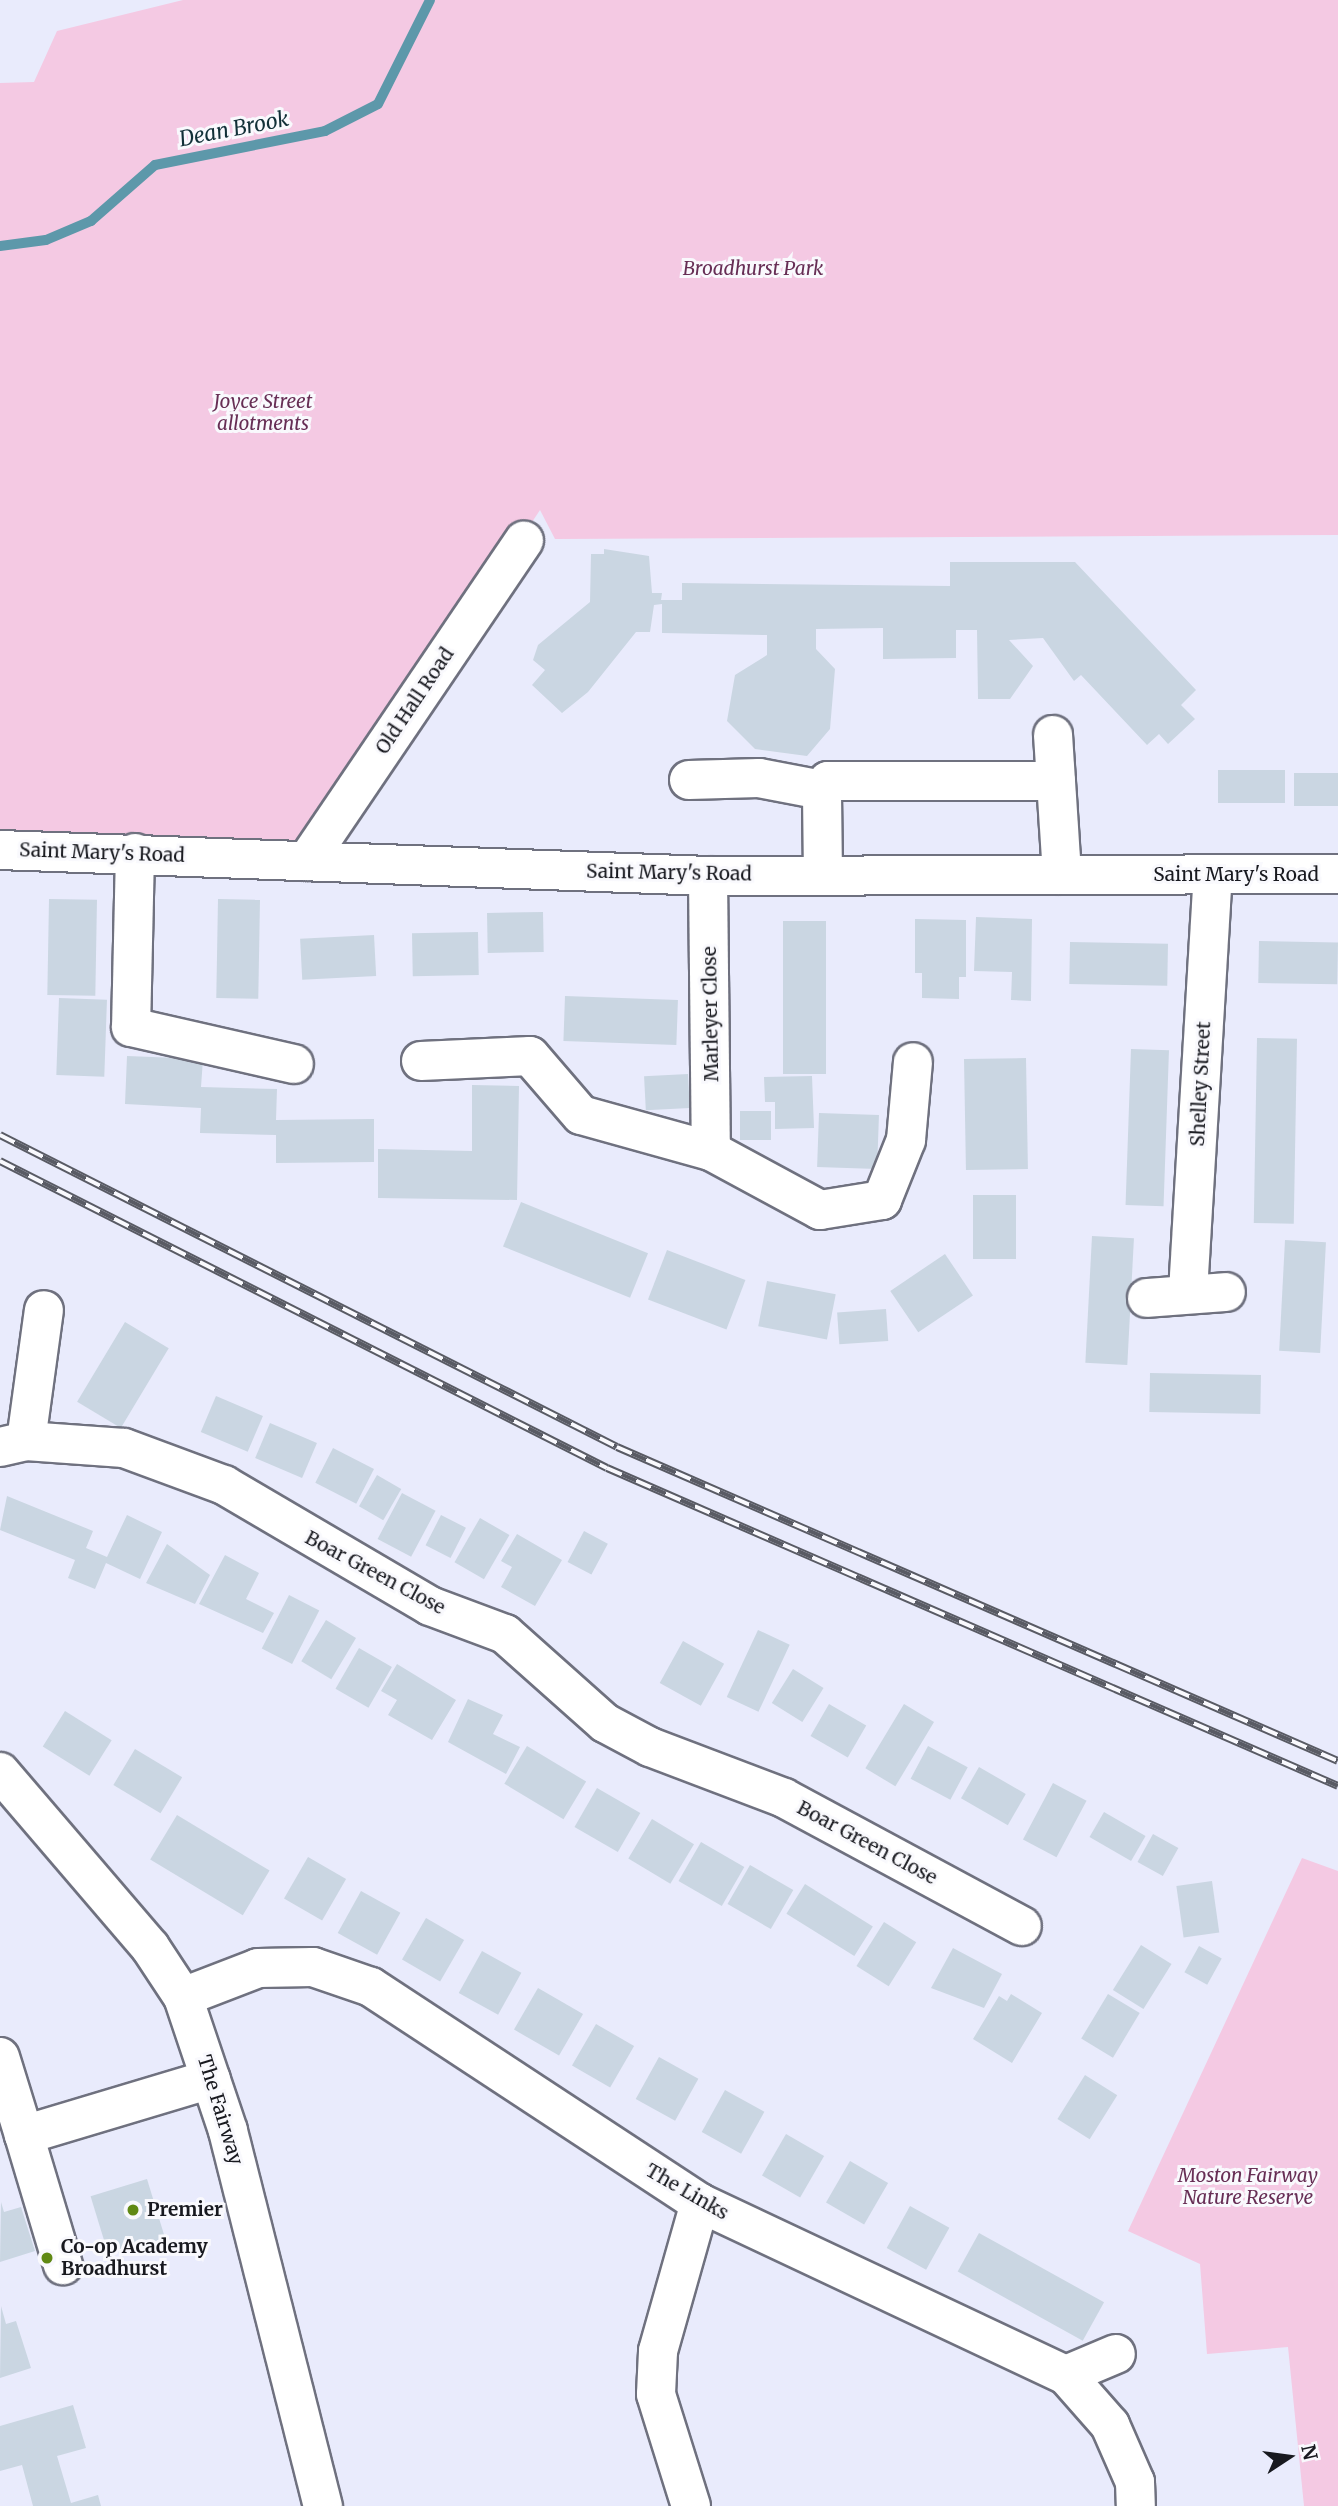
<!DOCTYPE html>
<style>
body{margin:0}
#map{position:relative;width:1338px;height:2506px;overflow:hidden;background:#e9ebfc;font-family:Merriweather,serif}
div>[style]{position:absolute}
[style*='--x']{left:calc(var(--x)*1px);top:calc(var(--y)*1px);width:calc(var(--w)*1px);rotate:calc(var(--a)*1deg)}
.green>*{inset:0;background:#f4c9e3}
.stream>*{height:10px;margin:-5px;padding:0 5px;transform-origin:5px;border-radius:5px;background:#5d98aa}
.building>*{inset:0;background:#cad6e2;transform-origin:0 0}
.roads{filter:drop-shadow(2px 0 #6f717f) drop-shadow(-2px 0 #6f717f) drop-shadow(0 2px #6f717f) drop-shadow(0 -2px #6f717f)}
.minor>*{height:38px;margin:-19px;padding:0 19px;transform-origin:19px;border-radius:19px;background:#fff}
.rail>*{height:8px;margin-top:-4px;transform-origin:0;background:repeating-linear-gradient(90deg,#f9f9fd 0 16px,#595b64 0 32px);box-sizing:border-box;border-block:2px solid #595b64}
.dots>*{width:19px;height:19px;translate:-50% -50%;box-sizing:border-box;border:4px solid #f9f9fd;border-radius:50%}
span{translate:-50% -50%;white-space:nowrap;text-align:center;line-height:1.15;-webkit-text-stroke:6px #f9f9fd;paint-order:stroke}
.park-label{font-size:19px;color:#672e55;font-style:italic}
.street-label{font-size:19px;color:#18191f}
.poi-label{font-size:19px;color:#18191f;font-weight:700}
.left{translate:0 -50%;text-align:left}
.water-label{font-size:21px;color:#123038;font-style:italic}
.north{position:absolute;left:1254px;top:2422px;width:70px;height:70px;-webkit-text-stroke:5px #f9f9fd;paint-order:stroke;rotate:77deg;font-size:19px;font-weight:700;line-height:28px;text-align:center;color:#18191f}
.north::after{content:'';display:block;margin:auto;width:24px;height:32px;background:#18191f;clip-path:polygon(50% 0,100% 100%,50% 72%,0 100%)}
</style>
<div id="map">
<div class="green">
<i style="clip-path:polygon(183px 0,1338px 0,1338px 535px,555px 539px,540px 510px,307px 861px,0 850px,0 83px,34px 82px,57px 31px)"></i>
<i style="clip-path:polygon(1302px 1858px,1338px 1871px,1338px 2506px,1304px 2506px,1288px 2347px,1207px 2354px,1200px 2264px,1128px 2231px)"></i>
</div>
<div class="stream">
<i style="--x:0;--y:246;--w:46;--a:-7.4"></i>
<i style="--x:46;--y:240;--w:49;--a:-22.9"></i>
<i style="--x:91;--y:221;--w:85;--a:-41.2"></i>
<i style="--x:155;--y:165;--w:173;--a:-11.3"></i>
<i style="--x:325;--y:131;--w:59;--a:-27"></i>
<i style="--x:378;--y:104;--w:116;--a:-63.4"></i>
</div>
<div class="building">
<i style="clip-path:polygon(604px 549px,649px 556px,652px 593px,662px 593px,661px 600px,682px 600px,682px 583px,950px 586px,950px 562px,1075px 562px,1196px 690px,1181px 705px,1195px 719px,1168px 744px,1159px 734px,1147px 745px,1081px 675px,1074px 681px,1043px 638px,1009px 640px,1033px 666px,1010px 699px,978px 699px,977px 630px,956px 630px,956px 658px,883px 659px,883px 628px,816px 629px,816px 649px,835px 669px,830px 729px,807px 756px,755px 749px,727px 721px,735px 675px,767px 655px,767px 635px,662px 633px,662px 604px,654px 605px,650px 632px,636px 632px,588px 692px,562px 713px,532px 685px,545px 670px,533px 660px,538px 645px,590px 602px,591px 554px,604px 554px)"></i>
<i style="left:1285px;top:770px;width:33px;height:67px;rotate:90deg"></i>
<i style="left:1294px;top:773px;width:44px;height:33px"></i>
<i style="left:49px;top:899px;width:48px;height:96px;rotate:1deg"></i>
<i style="left:218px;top:899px;width:42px;height:99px;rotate:1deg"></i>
<i style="left:543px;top:912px;width:40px;height:56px;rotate:89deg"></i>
<i style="clip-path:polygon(976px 917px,1032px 919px,1031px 1001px,1011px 1000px,1012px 972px,974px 971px)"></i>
<i style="clip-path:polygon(915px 919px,966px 920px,966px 977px,959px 977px,959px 999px,922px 998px,922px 973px,915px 973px)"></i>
<i style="left:783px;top:921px;width:43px;height:153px"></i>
<i style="left:478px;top:932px;width:43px;height:66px;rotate:89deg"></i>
<i style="left:374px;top:935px;width:41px;height:74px;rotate:87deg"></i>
<i style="left:1259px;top:941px;width:79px;height:42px;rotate:1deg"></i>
<i style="left:1070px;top:942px;width:98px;height:42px;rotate:1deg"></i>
<i style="left:565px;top:996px;width:113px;height:45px;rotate:2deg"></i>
<i style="left:59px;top:998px;width:48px;height:77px;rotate:2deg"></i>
<i style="left:1257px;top:1038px;width:40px;height:185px;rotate:1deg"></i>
<i style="left:1131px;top:1049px;width:38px;height:156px;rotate:2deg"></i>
<i style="clip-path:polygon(127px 1056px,203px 1059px,201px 1087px,277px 1089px,276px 1120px,374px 1119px,374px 1162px,276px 1163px,276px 1135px,200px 1133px,201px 1108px,125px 1104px)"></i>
<i style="left:1026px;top:1058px;width:111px;height:62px;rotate:89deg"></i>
<i style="left:688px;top:1074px;width:34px;height:44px;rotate:87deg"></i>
<i style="clip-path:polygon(812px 1076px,814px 1128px,775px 1129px,775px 1102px,765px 1102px,764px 1077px)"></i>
<i style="clip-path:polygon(472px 1085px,519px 1086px,517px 1200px,378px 1198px,378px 1149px,472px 1151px)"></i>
<i style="left:771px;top:1111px;width:29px;height:31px;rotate:90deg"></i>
<i style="left:819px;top:1113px;width:60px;height:54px;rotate:2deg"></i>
<i style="left:973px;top:1195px;width:43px;height:64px"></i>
<i style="left:521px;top:1202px;width:137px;height:48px;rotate:22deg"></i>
<i style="left:1092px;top:1236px;width:42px;height:127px;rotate:3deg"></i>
<i style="left:1285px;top:1240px;width:41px;height:111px;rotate:3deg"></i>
<i style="left:667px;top:1250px;width:84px;height:53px;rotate:21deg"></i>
<i style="left:945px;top:1254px;width:50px;height:66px;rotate:56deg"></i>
<i style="left:767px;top:1281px;width:70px;height:46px;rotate:11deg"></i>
<i style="left:886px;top:1309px;width:32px;height:49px;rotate:86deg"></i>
<i style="left:125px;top:1322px;width:51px;height:93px;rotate:31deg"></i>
<i style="left:1150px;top:1373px;width:111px;height:39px;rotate:1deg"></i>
<i style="left:216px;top:1396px;width:51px;height:39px;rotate:23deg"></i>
<i style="left:270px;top:1423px;width:51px;height:38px;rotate:23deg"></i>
<i style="left:333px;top:1448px;width:46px;height:39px;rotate:27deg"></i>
<i style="left:377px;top:1475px;width:28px;height:36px;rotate:30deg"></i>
<i style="left:402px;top:1493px;width:38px;height:52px;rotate:28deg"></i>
<i style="clip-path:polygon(7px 1496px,93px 1531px,86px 1548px,107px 1557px,127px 1515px,162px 1532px,140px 1579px,106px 1563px,95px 1589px,68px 1578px,75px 1560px,0 1530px)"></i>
<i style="left:441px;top:1515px;width:28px;height:34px;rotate:27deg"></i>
<i style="left:480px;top:1518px;width:34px;height:51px;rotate:30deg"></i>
<i style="left:584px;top:1531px;width:27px;height:35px;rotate:28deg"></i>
<i style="clip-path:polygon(517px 1534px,562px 1560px,535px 1606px,501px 1587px,512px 1567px,501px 1561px)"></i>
<i style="clip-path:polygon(167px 1544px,210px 1575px,195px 1604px,146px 1583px)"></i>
<i style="clip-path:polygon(225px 1555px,259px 1573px,246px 1599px,274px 1613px,263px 1633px,199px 1604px)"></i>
<i style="left:289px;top:1595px;width:34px;height:60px;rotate:27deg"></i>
<i style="left:326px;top:1620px;width:35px;height:48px;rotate:31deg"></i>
<i style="left:758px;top:1630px;width:35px;height:74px;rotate:25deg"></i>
<i style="left:683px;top:1641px;width:47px;height:48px;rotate:29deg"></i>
<i style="left:359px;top:1648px;width:38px;height:47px;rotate:30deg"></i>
<i style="clip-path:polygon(397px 1664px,456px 1700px,432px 1740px,388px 1715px,397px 1700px,381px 1691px)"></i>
<i style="left:793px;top:1669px;width:36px;height:40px;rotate:32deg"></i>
<i style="clip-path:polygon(468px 1699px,503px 1715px,493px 1734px,520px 1747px,506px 1774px,448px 1742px)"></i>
<i style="left:829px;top:1704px;width:43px;height:37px;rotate:30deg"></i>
<i style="left:904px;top:1704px;width:35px;height:75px;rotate:31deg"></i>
<i style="left:65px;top:1711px;width:55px;height:42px;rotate:32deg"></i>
<i style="left:527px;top:1746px;width:69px;height:44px;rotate:31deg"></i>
<i style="left:928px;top:1746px;width:45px;height:37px;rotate:28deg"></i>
<i style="left:135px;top:1749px;width:55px;height:42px;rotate:31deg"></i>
<i style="left:979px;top:1767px;width:54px;height:36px;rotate:30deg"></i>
<i style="left:1053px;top:1783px;width:38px;height:64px;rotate:28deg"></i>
<i style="left:597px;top:1788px;width:50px;height:45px;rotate:30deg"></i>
<i style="left:1104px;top:1812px;width:48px;height:29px;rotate:30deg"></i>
<i style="left:177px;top:1815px;width:108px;height:52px;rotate:31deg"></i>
<i style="left:652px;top:1819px;width:49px;height:46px;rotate:31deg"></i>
<i style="left:1153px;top:1834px;width:29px;height:32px;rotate:29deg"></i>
<i style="left:701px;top:1842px;width:50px;height:45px;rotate:30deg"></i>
<i style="left:308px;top:1857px;width:44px;height:48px;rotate:30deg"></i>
<i style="left:750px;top:1865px;width:50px;height:45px;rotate:30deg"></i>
<i style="left:1212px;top:1881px;width:52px;height:36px;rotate:82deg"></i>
<i style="left:805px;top:1884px;width:80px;height:35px;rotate:32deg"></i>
<i style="left:361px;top:1891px;width:45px;height:48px;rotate:29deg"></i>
<i style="left:426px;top:1918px;width:44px;height:48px;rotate:30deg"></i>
<i style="left:884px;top:1922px;width:38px;height:52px;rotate:32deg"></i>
<i style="left:1141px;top:1945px;width:36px;height:53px;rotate:32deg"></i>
<i style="left:1199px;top:1946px;width:26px;height:30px;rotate:29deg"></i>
<i style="clip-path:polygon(953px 1948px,1002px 1974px,984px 2008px,931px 1988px)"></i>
<i style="left:482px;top:1951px;width:45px;height:48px;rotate:29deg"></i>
<i style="left:538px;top:1988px;width:52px;height:48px;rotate:30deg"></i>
<i style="clip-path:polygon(1011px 1994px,1042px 2013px,1012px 2063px,973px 2039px,999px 1996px,1007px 2001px)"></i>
<i style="left:1108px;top:1994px;width:37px;height:52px;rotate:31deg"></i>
<i style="left:596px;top:2024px;width:44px;height:48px;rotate:30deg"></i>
<i style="left:659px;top:2057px;width:45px;height:48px;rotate:29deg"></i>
<i style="left:1085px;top:2075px;width:38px;height:52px;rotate:32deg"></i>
<i style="left:725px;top:2090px;width:45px;height:48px;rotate:29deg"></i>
<i style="left:786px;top:2134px;width:44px;height:48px;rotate:30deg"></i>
<i style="left:850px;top:2161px;width:44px;height:48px;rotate:30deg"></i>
<i style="left:147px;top:2179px;width:62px;height:59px;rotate:73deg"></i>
<i style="clip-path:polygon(1px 2202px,4px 2212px,21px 2207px,35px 2251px,0 2262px)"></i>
<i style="left:910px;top:2206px;width:45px;height:48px;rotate:29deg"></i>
<i style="left:979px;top:2233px;width:143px;height:44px;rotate:29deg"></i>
<i style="clip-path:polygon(1px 2306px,6px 2324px,16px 2321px,31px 2368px,0 2378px)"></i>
<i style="clip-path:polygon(73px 2405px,86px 2448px,57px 2456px,71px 2503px,98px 2495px,101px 2506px,33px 2506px,22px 2465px,0 2471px,0 2426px)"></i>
</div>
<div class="roads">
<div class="minor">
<i style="--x:1053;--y:735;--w:140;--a:86.3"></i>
<i style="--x:689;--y:780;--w:70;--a:-1.6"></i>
<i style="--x:759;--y:778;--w:64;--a:10.8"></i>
<i style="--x:0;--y:850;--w:708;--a:2.1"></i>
<i style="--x:708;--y:876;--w:630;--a:-0.18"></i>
<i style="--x:135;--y:853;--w:174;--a:91.3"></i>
<i style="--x:131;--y:1027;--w:167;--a:12.8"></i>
<i style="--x:307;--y:861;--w:387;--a:-55.9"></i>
<i style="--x:708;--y:876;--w:275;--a:89.4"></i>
<i style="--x:823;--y:876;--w:86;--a:-90.7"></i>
<i style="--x:822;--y:790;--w:11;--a:-56"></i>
<i style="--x:828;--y:781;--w:228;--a:0"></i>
<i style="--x:421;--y:1061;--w:109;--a:-2.6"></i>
<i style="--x:530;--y:1056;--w:78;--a:49.2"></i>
<i style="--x:581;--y:1115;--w:135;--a:15.5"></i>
<i style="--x:711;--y:1151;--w:124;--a:28.4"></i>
<i style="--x:820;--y:1210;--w:63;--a:-9.2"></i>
<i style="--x:882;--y:1200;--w:65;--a:-68.2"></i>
<i style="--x:906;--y:1140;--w:78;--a:-84.9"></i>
<i style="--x:1188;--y:1292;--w:418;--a:-86.6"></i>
<i style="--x:1147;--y:1298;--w:79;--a:-4.3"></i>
<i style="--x:26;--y:1441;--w:132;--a:-82.2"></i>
<i style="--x:0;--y:1447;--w:27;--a:-13"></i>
<i style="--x:26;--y:1441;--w:98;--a:4.1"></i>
<i style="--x:124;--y:1448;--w:107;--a:20.3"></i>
<i style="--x:224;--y:1485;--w:239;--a:30.4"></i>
<i style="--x:430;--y:1606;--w:80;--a:20.5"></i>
<i style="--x:505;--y:1634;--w:134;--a:41.7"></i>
<i style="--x:605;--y:1723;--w:51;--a:28.1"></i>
<i style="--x:650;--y:1747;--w:143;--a:20.8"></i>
<i style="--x:784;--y:1798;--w:270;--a:28.3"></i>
<i style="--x:0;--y:1772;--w:230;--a:49.4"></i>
<i style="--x:150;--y:1947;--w:60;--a:56.6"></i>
<i style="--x:183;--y:1997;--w:141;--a:71.4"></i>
<i style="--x:228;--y:2131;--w:387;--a:75.8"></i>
<i style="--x:183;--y:1997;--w:80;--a:-21.1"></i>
<i style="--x:258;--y:1968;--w:55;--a:-1"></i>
<i style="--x:313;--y:1967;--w:61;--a:19"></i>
<i style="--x:371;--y:1987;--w:394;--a:33.3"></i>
<i style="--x:700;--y:2203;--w:404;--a:25.2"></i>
<i style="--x:1066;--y:2375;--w:67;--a:48.7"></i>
<i style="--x:1110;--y:2425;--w:62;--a:66.3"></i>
<i style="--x:1135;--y:2482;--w:24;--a:88"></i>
<i style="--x:0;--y:2057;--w:82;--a:72.9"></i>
<i style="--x:24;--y:2135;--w:195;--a:-16.7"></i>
<i style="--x:24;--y:2135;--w:136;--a:73.3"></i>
<i style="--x:1066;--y:2375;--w:54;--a:-22.8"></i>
<i style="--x:691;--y:2506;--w:117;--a:-107.4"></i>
<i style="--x:656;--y:2394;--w:43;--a:-87.3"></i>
<i style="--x:658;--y:2351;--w:154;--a:-74.2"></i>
</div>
</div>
<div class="rail">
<i style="--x:0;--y:1135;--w:691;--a:26.82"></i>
<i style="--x:617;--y:1447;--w:786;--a:23.53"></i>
<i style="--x:0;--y:1161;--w:680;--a:26.83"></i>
<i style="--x:607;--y:1468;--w:797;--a:23.51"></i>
</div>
<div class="dots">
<i style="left:133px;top:2210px;background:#608914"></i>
<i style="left:47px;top:2258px;background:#608914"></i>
</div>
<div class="park-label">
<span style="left:753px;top:269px">Broadhurst Park</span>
<span style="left:263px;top:413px">Joyce Street<br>allotments</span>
<span style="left:1248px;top:2187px">Moston Fairway<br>Nature Reserve</span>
</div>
<div class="street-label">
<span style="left:415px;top:701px;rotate:-56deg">Old Hall Road</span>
<span style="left:102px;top:853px;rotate:2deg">Saint Mary's Road</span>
<span style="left:669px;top:873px;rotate:1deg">Saint Mary's Road</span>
<span style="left:1236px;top:875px">Saint Mary's Road</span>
<span style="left:711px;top:1014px;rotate:-91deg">Marleyer Close</span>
<span style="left:1201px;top:1084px;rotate:-87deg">Shelley Street</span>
<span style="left:375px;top:1573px;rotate:28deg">Boar Green Close</span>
<span style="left:867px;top:1843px;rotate:28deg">Boar Green Close</span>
<span style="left:220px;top:2110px;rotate:73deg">The Fairway</span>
<span style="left:687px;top:2192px;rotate:30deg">The Links</span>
</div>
<div class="poi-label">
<span class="left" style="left:147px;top:2210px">Premier</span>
<span class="left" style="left:61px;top:2258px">Co-op Academy<br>Broadhurst</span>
</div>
<div class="water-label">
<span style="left:234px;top:129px;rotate:-11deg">Dean Brook</span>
</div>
<div class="north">N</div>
</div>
